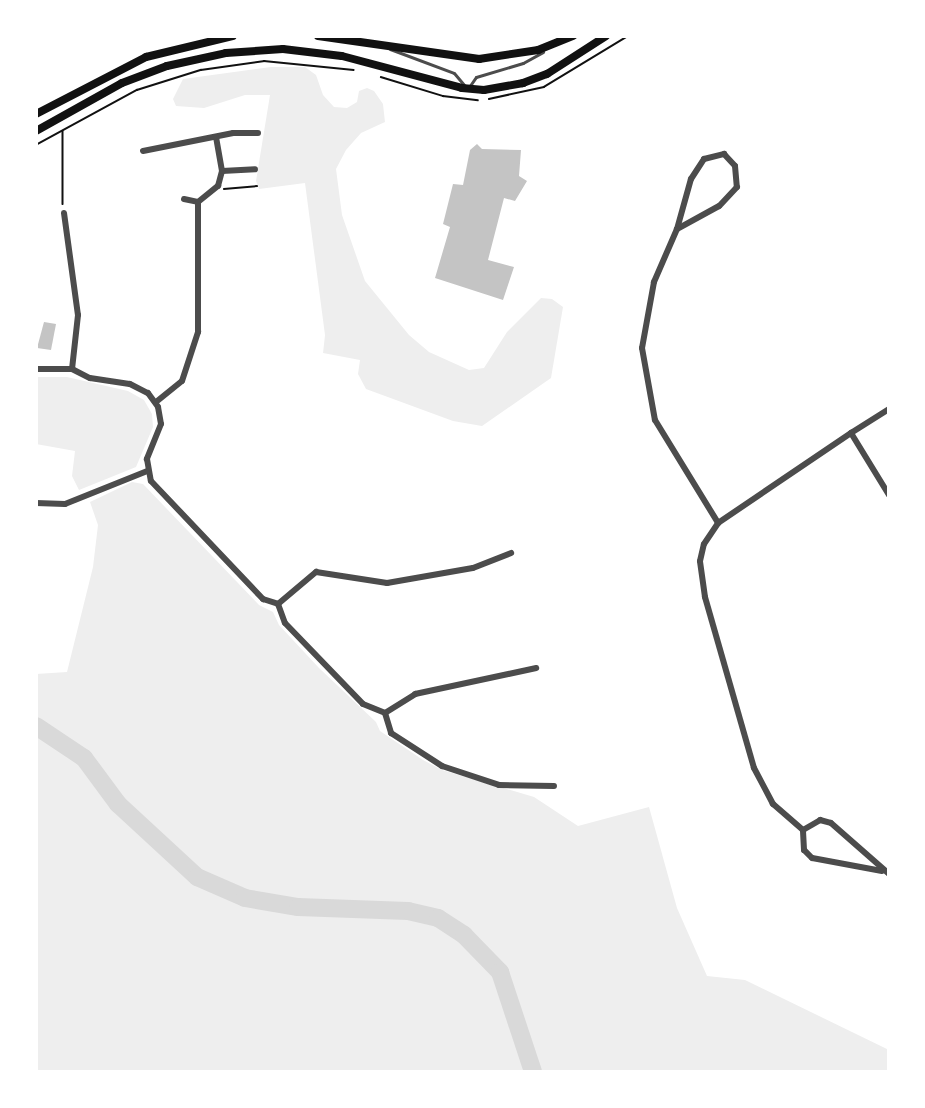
<!DOCTYPE html>
<style>
body{margin:0}
#map{position:relative;width:925px;height:1108px;overflow:hidden;background:#fff;font-family:Georgia,serif}
div>[style]{position:absolute}
[style*='--x']{left:calc(var(--x)*1px);top:calc(var(--y)*1px);width:calc(var(--w)*1px);rotate:calc(var(--a)*1deg)}
.green>*{inset:0;background:#eee}
.river>*{height:18px;margin:-9px;padding:0 9px;transform-origin:9px;border-radius:9px;background:#d9d9d9}
.building>*{inset:0;background:#c4c4c4}
.path>*{height:1.5px;margin:-0.75px;padding:0 0.75px;transform-origin:0.75px;border-radius:0.75px;background:#111}
.service>*{height:3px;margin:-1.5px;padding:0 1.5px;transform-origin:1.5px;border-radius:1.5px;background:#4c4c4c}
.minor>*{height:6px;margin:-3px;padding:0 3px;transform-origin:3px;border-radius:3px;background:#4c4c4c}
.secondary>*{height:8px;margin:-4px;padding:0 4px;transform-origin:4px;border-radius:4px;background:#111}
span{translate:-50% -50%;white-space:nowrap;text-align:center;line-height:1.15;-webkit-text-stroke:6px #fff;paint-order:stroke}
.frame{position:absolute;inset:0;border:38px solid #fff;pointer-events:none}
</style>
<div id="map">
<div class="green">
<i style="clip-path:polygon(271px 67px,305px 67px,316px 75px,323px 95px,334px 107px,347px 108px,357px 102px,359px 91px,367px 88px,374px 91px,383px 104px,385px 122px,361px 133px,346px 150px,336px 169px,342px 215px,365px 281px,409px 335px,429px 352px,469px 370px,484px 368px,507px 332px,541px 298px,552px 299px,563px 307px,551px 378px,482px 426px,453px 421px,366px 389px,358px 374px,360px 360px,323px 353px,325px 335px,305px 183px,259px 189px,256px 181px,270px 95px,245px 95px,204px 108px,176px 106px,173px 99px,183px 79px)"></i>
<i style="clip-path:polygon(36px 377px,67px 377px,128px 391px,144px 400px,152px 414px,153px 427px,136px 467px,79px 490px,72px 476px,75px 451px,36px 444px)"></i>
<i style="clip-path:polygon(132px 482px,143px 484px,259px 605px,273px 612px,279px 625px,319px 668px,376px 722px,380px 731px,423px 760px,442px 770px,534px 797px,578px 826px,649px 807px,677px 908px,707px 976px,745px 980px,889px 1050px,889px 1072px,36px 1072px,36px 674px,67px 672px,93px 567px,98px 525px,90px 502px)"></i>
</div>
<div class="river">
<i style="--x:36;--y:726;--w:58;--a:33.7"></i>
<i style="--x:84;--y:758;--w:57;--a:53.5"></i>
<i style="--x:118;--y:804;--w:108;--a:42.7"></i>
<i style="--x:197;--y:877;--w:52;--a:23.6"></i>
<i style="--x:245;--y:898;--w:54;--a:9.6"></i>
<i style="--x:298;--y:907;--w:110;--a:2.1"></i>
<i style="--x:408;--y:911;--w:31;--a:13"></i>
<i style="--x:438;--y:918;--w:31;--a:33"></i>
<i style="--x:464;--y:935;--w:52;--a:45.8"></i>
<i style="--x:500;--y:972;--w:105;--a:71.7"></i>
</div>
<div class="building">
<i style="clip-path:polygon(477px 144px,482px 149px,521px 150px,519px 176px,527px 181px,515px 201px,504px 198px,488px 260px,514px 267px,503px 300px,435px 278px,450px 227px,443px 224px,453px 184px,463px 185px,470px 150px)"></i>
<i style="clip-path:polygon(44px 322px,56px 324px,51px 350px,37px 348px)"></i>
</div>
<div class="path">
<i style="--x:381;--y:77;--w:65;--a:17"></i>
<i style="--x:443;--y:96;--w:35;--a:7"></i>
<i style="--x:489;--y:99;--w:56;--a:-12.3"></i>
<i style="--x:544;--y:87;--w:98;--a:-31.3"></i>
<i style="--x:63;--y:131;--w:73;--a:90"></i>
<i style="--x:36;--y:145;--w:115;--a:-28.6"></i>
<i style="--x:137;--y:90;--w:67;--a:-17.4"></i>
<i style="--x:201;--y:70;--w:64;--a:-8.1"></i>
<i style="--x:264;--y:61;--w:90;--a:5.7"></i>
<i style="--x:224;--y:189;--w:33;--a:-5"></i>
</div>
<div class="service">
<i style="--x:390;--y:49;--w:68;--a:20.6"></i>
<i style="--x:454;--y:73;--w:17;--a:50"></i>
<i style="--x:469;--y:87;--w:12;--a:-55"></i>
<i style="--x:476;--y:77;--w:49;--a:-16.6"></i>
<i style="--x:523;--y:63;--w:23;--a:-29"></i>
</div>
<div class="minor">
<i style="--x:143;--y:151;--w:92;--a:-11.3"></i>
<i style="--x:233;--y:133;--w:25;--a:0"></i>
<i style="--x:724;--y:154;--w:16;--a:47"></i>
<i style="--x:735;--y:166;--w:21;--a:85"></i>
<i style="--x:737;--y:187;--w:26;--a:133"></i>
<i style="--x:719;--y:206;--w:48;--a:151.3"></i>
<i style="--x:677;--y:229;--w:52;--a:-74.4"></i>
<i style="--x:691;--y:179;--w:24;--a:-57"></i>
<i style="--x:704;--y:159;--w:21;--a:-14"></i>
<i style="--x:222;--y:171;--w:33;--a:-3"></i>
<i style="--x:184;--y:199;--w:14;--a:12"></i>
<i style="--x:198;--y:202;--w:26;--a:-39"></i>
<i style="--x:218;--y:186;--w:16;--a:-75"></i>
<i style="--x:222;--y:171;--w:34;--a:-100"></i>
<i style="--x:64;--y:213;--w:103;--a:82.2"></i>
<i style="--x:78;--y:315;--w:54;--a:96.3"></i>
<i style="--x:677;--y:229;--w:58;--a:113.5"></i>
<i style="--x:654;--y:282;--w:67;--a:100.3"></i>
<i style="--x:642;--y:348;--w:73;--a:79.8"></i>
<i style="--x:655;--y:420;--w:121;--a:58.5"></i>
<i style="--x:36;--y:369;--w:36;--a:0"></i>
<i style="--x:72;--y:369;--w:20;--a:27"></i>
<i style="--x:90;--y:378;--w:40;--a:8.5"></i>
<i style="--x:130;--y:384;--w:20;--a:27"></i>
<i style="--x:148;--y:393;--w:17;--a:54"></i>
<i style="--x:158;--y:407;--w:17;--a:80"></i>
<i style="--x:161;--y:424;--w:38;--a:112"></i>
<i style="--x:147;--y:459;--w:22;--a:80"></i>
<i style="--x:151;--y:481;--w:163;--a:46.5"></i>
<i style="--x:263;--y:599;--w:16;--a:18"></i>
<i style="--x:278;--y:604;--w:20;--a:70"></i>
<i style="--x:285;--y:623;--w:112;--a:46.1"></i>
<i style="--x:363;--y:704;--w:24;--a:22"></i>
<i style="--x:385;--y:713;--w:21;--a:73"></i>
<i style="--x:391;--y:733;--w:61;--a:32.9"></i>
<i style="--x:442;--y:766;--w:60;--a:18.4"></i>
<i style="--x:499;--y:785;--w:55;--a:1"></i>
<i style="--x:156;--y:402;--w:33;--a:-39"></i>
<i style="--x:182;--y:381;--w:52;--a:-71.9"></i>
<i style="--x:198;--y:332;--w:130;--a:-90"></i>
<i style="--x:889;--y:409;--w:45;--a:147.7"></i>
<i style="--x:851;--y:433;--w:73;--a:58.5"></i>
<i style="--x:36;--y:503;--w:29;--a:2"></i>
<i style="--x:65;--y:504;--w:88;--a:-21.9"></i>
<i style="--x:278;--y:604;--w:50;--a:-40.1"></i>
<i style="--x:316;--y:572;--w:72;--a:8.8"></i>
<i style="--x:387;--y:583;--w:87;--a:-9.9"></i>
<i style="--x:473;--y:568;--w:41;--a:-21.5"></i>
<i style="--x:385;--y:713;--w:36;--a:-32"></i>
<i style="--x:415;--y:694;--w:124;--a:-12.1"></i>
<i style="--x:803;--y:830;--w:40;--a:-139"></i>
<i style="--x:773;--y:804;--w:41;--a:-117.8"></i>
<i style="--x:754;--y:768;--w:178;--a:-106"></i>
<i style="--x:705;--y:597;--w:36;--a:-98"></i>
<i style="--x:700;--y:561;--w:17;--a:-77"></i>
<i style="--x:704;--y:544;--w:25;--a:-56"></i>
<i style="--x:718;--y:523;--w:161;--a:-34.1"></i>
<i style="--x:882;--y:871;--w:71;--a:-169.5"></i>
<i style="--x:812;--y:858;--w:11;--a:-135"></i>
<i style="--x:804;--y:850;--w:20;--a:-93"></i>
<i style="--x:803;--y:830;--w:20;--a:-30"></i>
<i style="--x:820;--y:820;--w:11;--a:15"></i>
<i style="--x:831;--y:823;--w:77;--a:41.3"></i>
</div>
<div class="secondary">
<i style="--x:318;--y:36;--w:163;--a:8.1"></i>
<i style="--x:479;--y:59;--w:60;--a:-8.7"></i>
<i style="--x:538;--y:50;--w:38;--a:-22"></i>
<i style="--x:36;--y:114;--w:124;--a:-27.4"></i>
<i style="--x:146;--y:57;--w:89;--a:-13.6"></i>
<i style="--x:36;--y:131;--w:98;--a:-29.2"></i>
<i style="--x:122;--y:83;--w:48;--a:-20.7"></i>
<i style="--x:167;--y:66;--w:60;--a:-12.4"></i>
<i style="--x:226;--y:53;--w:57;--a:-4"></i>
<i style="--x:283;--y:49;--w:59;--a:6.8"></i>
<i style="--x:342;--y:56;--w:124;--a:14.9"></i>
<i style="--x:462;--y:88;--w:22;--a:5"></i>
<i style="--x:484;--y:90;--w:40;--a:-10"></i>
<i style="--x:523;--y:83;--w:26;--a:-21"></i>
<i style="--x:547;--y:74;--w:70;--a:-32.8"></i>
</div>
<div class="frame"></div>
</div>
